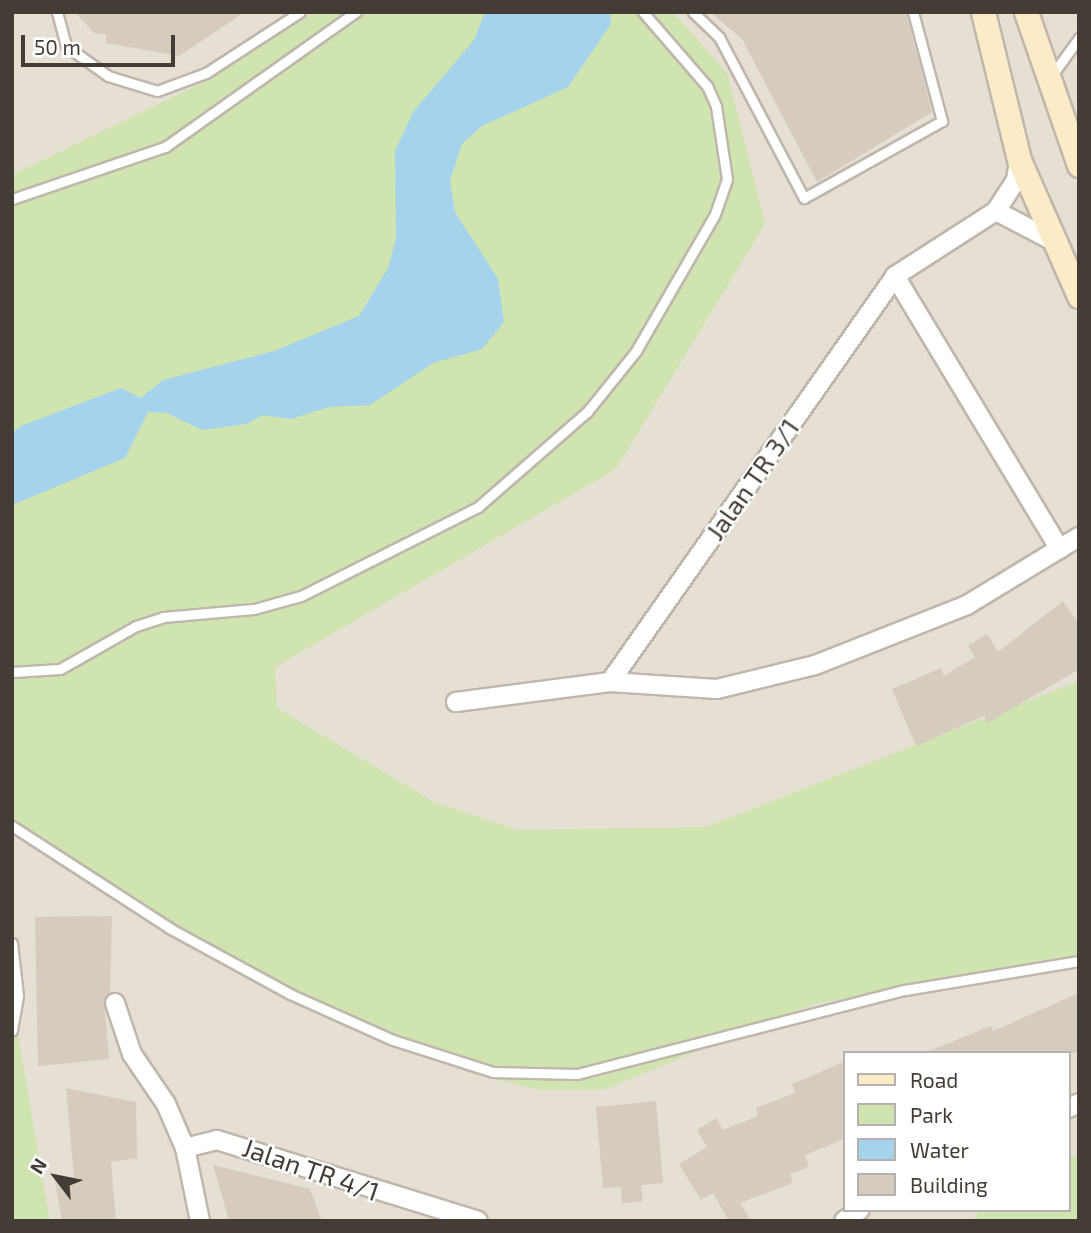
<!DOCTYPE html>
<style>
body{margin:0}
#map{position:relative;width:1091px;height:1233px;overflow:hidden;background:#f2ede6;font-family:"Exo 2",sans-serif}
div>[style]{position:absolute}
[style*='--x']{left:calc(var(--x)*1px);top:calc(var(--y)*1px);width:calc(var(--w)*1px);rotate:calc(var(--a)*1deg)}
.residential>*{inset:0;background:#e6dfd4}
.green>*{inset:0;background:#d0e4b0}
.water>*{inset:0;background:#a5d3ec}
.building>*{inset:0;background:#d6cbbf}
.roads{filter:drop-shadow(2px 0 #c0b7ac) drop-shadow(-2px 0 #c0b7ac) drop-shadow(0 2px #c0b7ac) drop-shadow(0 -2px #c0b7ac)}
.service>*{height:9px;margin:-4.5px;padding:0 4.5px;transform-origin:4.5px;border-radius:4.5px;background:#fff}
.minor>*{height:18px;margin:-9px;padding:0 9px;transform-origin:9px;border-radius:9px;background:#fff}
.secondary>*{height:23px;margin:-11.5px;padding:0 11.5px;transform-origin:11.5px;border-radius:11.5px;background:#fbebc6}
span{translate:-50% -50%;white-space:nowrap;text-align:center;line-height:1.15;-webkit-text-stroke:5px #fff;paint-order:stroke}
.street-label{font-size:26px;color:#443d35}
.frame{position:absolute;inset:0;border:14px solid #443d35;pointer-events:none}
.legend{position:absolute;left:843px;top:1051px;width:228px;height:161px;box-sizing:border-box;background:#fff;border:2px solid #b4b1ae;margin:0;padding:9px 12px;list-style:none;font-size:21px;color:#443d35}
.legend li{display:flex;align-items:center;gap:14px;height:35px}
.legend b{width:35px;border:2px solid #b4b1ae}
.north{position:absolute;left:21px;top:1142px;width:70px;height:70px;-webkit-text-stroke:5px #fff;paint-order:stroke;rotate:302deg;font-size:19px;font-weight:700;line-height:28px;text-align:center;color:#443d35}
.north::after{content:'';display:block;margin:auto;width:24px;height:32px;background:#443d35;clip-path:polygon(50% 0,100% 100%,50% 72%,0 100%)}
.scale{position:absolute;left:21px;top:35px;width:154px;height:32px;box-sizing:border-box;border:4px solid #443d35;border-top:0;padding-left:9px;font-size:21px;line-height:24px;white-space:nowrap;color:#443d35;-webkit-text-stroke:5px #fff;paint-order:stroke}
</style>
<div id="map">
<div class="residential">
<i style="clip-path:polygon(evenodd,12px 12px,1079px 12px,1079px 1221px,12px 1221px,12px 12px,844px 1053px,1068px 1053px,1068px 1210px,844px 1210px,844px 1053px)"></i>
</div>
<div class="green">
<i style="clip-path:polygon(315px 12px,673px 12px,727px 73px,765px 224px,616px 469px,275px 667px,277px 708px,434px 802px,518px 830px,706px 827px,1079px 681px,1079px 957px,813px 1004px,603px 1090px,539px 1090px,470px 1073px,329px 1020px,12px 823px,12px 175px,204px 82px)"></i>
<i style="clip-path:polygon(12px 1001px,50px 1221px,12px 1221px)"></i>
<i style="clip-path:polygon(1079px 1153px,1079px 1221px,973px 1221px,980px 1210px,1068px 1210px,1068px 1158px)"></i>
</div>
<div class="water">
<i style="clip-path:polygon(485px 12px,610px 12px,611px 24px,568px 87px,482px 126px,462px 144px,450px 181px,455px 212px,498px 279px,504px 322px,482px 349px,433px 363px,370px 405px,329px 407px,291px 419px,263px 415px,246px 424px,202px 430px,167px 413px,148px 412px,125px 458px,12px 505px,12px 433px,21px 426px,121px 388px,141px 398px,163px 380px,274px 351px,359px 316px,388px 268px,396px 239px,395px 151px,413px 112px,474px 40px)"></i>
</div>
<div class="building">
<i style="clip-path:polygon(75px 12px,245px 12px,179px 56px,106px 43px,106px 34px,94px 33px)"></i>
<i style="clip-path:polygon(710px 12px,906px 12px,932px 112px,817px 182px,742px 39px)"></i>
<i style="clip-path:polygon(1063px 601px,1079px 624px,1079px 669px,988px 723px,984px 716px,916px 746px,892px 689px,941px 668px,944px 676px,975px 657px,968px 646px,987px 634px,998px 652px)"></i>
<i style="clip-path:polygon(112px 916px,110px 993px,104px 1001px,109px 1059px,38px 1066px,35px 917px)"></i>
<i style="clip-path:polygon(1079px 993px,1079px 1053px,924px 1053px,991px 1026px,993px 1031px)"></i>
<i style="clip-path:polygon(844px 1062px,844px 1139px,805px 1155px,809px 1167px,790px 1174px,793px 1183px,740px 1203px,751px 1221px,729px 1221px,713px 1193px,701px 1200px,679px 1164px,707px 1147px,697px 1130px,716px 1118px,723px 1130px,758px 1116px,756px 1108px,795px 1093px,792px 1084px)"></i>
<i style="clip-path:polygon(66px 1088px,136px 1102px,137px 1158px,111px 1162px,116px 1221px,62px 1221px,54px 1177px,74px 1178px)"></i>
<i style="clip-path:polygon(656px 1101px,663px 1183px,641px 1185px,643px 1201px,622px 1203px,621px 1187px,603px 1188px,596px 1107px)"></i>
<i style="clip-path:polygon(213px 1165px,310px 1189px,322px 1221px,229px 1221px)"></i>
</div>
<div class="roads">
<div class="service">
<i style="--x:57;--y:12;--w:35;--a:75"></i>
<i style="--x:66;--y:46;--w:52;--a:35.5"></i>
<i style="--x:108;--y:76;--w:51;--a:17"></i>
<i style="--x:157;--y:91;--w:52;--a:-20.2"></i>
<i style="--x:206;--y:73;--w:112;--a:-33"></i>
<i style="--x:693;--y:12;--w:36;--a:44"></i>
<i style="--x:719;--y:37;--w:182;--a:62.2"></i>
<i style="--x:804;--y:198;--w:158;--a:-29.2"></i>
<i style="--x:942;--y:121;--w:113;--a:-104.9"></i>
<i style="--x:1052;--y:75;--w:46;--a:-53.9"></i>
<i style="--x:12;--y:199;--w:162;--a:-18.8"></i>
<i style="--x:165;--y:147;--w:234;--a:-35.3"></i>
<i style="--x:12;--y:672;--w:48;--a:-3.6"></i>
<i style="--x:60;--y:669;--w:87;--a:-29.5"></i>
<i style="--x:136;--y:626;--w:28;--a:-18"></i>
<i style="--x:163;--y:617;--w:91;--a:-5"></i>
<i style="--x:254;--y:609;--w:49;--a:-15.5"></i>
<i style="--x:301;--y:596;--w:198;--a:-26.7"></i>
<i style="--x:478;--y:507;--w:145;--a:-41.1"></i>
<i style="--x:587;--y:412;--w:78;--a:-51.2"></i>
<i style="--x:636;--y:351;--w:158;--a:-60"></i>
<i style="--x:715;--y:214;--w:37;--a:-71"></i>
<i style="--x:727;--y:179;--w:74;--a:-98.6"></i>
<i style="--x:716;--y:106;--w:22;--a:-114"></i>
<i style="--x:707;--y:86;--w:98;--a:-130.9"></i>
<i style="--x:12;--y:826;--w:189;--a:32.9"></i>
<i style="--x:171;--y:929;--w:136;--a:28.6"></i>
<i style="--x:290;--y:994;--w:113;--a:24.1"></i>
<i style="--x:393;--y:1040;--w:105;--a:17.7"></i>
<i style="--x:493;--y:1072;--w:84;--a:1.4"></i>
<i style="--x:577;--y:1074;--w:339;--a:-14.4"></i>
<i style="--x:905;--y:990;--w:176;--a:-9.5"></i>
<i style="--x:12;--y:943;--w:53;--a:83.5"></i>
<i style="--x:18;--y:996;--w:35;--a:100"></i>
</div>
<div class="minor">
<i style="--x:996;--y:211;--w:67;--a:27.7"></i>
<i style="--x:895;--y:276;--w:319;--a:58.9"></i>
<i style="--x:610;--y:682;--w:496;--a:-54.9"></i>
<i style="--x:895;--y:276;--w:120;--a:-32.8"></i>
<i style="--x:996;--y:211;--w:37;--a:-57"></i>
<i style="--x:1016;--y:180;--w:20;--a:-81"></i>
<i style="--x:456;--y:702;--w:155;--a:-7.4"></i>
<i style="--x:610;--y:682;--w:107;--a:3.7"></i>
<i style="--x:717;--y:689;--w:101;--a:-13.8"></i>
<i style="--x:815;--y:665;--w:163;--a:-21.5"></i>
<i style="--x:967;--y:605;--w:131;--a:-31.3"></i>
<i style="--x:115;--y:1003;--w:54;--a:71.6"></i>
<i style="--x:132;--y:1054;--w:60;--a:55.8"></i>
<i style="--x:166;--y:1104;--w:48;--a:66.6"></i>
<i style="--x:1068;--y:1108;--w:12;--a:-24"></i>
<i style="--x:200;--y:1221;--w:75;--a:-101.6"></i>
<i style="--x:185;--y:1148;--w:33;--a:-14"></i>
<i style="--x:217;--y:1140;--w:273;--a:17.2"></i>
<i style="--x:844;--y:1221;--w:19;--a:-35"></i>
</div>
<div class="secondary">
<i style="--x:983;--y:12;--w:152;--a:76.3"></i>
<i style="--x:1019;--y:160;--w:149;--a:66.2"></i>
<i style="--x:1026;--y:12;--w:162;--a:70.9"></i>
</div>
</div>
<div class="street-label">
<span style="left:752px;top:479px;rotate:-55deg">Jalan TR 3/1</span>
<span style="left:311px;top:1169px;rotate:19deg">Jalan TR 4/1</span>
</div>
<div class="frame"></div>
<ul class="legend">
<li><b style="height:9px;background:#fbebc6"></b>Road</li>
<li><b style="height:19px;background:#d0e4b0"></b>Park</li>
<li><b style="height:19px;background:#a5d3ec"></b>Water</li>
<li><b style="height:19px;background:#d6cbbf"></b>Building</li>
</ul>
<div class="north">N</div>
<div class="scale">50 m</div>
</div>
